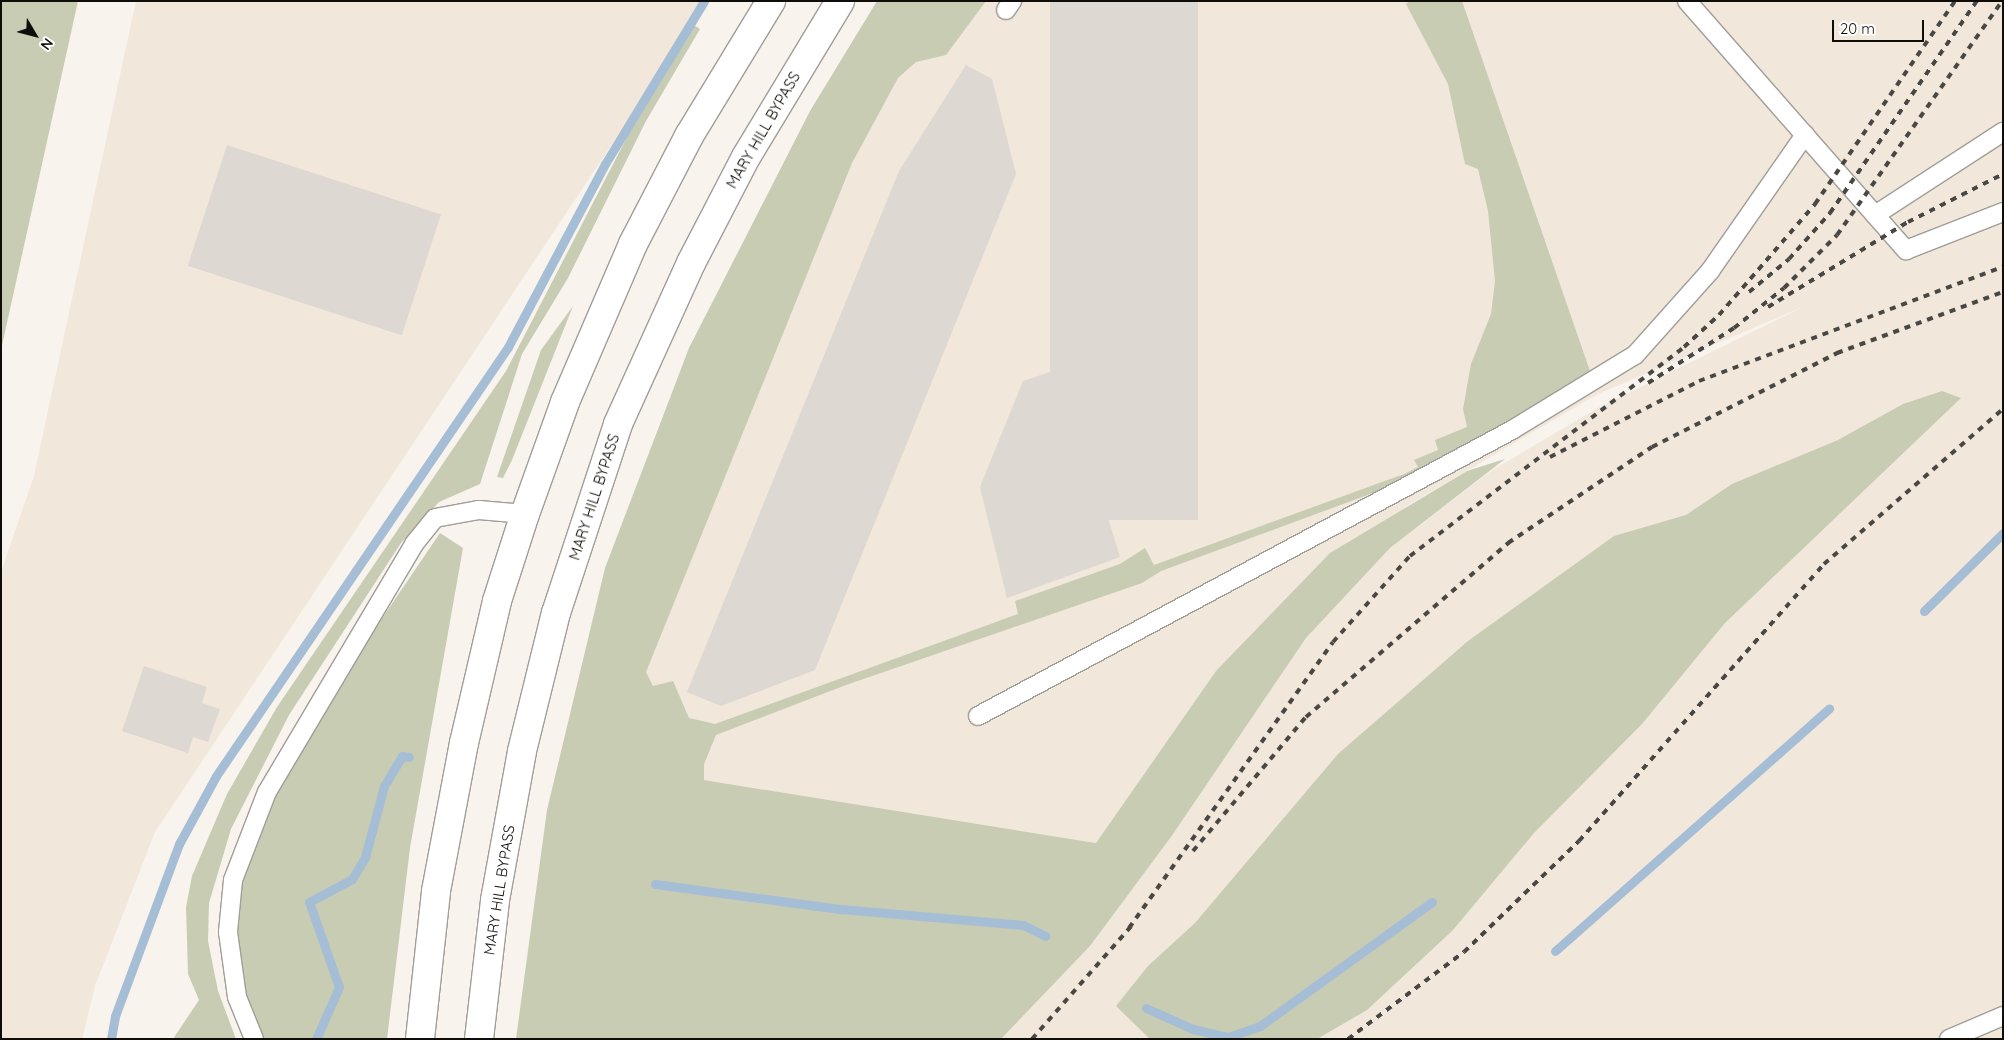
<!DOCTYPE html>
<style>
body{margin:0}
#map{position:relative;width:2004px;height:1040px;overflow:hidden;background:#f8f3ed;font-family:Quicksand,sans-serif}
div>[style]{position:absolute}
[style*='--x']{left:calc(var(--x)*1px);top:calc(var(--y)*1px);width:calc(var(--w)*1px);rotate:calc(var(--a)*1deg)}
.built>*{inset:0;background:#f1e7da}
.green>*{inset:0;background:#c7ccb3}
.stream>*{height:9px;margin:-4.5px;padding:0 4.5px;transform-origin:4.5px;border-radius:4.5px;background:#a6bdd6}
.building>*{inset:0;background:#ddd8d2;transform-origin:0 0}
.roads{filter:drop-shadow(1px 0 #a19d97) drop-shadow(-1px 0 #a19d97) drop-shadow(0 1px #a19d97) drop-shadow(0 -1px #a19d97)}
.lane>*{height:18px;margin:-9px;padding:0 9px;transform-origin:9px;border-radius:9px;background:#fff}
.highway>*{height:28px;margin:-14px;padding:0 14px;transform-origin:14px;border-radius:14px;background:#fff}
.rail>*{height:4px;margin-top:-2px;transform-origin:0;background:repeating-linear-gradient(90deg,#494743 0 6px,transparent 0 12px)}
span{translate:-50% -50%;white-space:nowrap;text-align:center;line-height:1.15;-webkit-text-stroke:5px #fff;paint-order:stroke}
.street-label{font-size:15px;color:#0e0d0a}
.frame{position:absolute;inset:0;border:2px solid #0e0d0a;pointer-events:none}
.north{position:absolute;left:10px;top:10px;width:50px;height:50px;-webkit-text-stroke:4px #fff;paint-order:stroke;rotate:127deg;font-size:14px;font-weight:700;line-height:20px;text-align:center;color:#0e0d0a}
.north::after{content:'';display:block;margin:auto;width:18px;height:22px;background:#0e0d0a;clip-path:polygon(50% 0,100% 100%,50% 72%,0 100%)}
.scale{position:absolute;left:1832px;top:20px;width:92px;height:22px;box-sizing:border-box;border:2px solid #0e0d0a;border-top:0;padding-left:6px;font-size:15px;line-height:18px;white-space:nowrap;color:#0e0d0a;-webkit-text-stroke:4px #fff;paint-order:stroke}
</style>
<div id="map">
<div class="built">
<i style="clip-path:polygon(136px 1px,707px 1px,155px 832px,95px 986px,82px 1039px,1px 1039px,1px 572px,34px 476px)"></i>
<i style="clip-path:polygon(903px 1px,2003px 1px,2003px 1039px,1001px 1039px,1090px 946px,1171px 837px,1306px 638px,1390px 548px,1491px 471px,1598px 408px,1807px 305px,1598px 394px,1408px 505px,1216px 671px,1096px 843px,630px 768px,621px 639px)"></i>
</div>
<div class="green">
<i style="clip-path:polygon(1px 1px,78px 1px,1px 350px)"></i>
<i style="clip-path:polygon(877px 1px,986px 1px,946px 55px,916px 62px,898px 78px,852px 163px,646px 672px,653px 686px,673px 681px,689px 718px,715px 724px,1018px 614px,1015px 601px,1120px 564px,1145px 548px,1154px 565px,1404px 474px,1418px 467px,1414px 460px,1438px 450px,1435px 440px,1467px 427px,1463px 409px,1471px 364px,1491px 314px,1495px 281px,1488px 211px,1478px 169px,1465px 164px,1448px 84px,1406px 4px,1409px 1px,1462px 1px,1591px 374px,1533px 412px,1392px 486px,1161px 571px,1142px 583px,846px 685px,716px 735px,704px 764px,704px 780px,1096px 843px,1216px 671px,1330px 553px,1467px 471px,1505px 459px,1390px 548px,1306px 638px,1171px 837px,1090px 946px,1001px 1039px,516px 1039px,547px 810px,605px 568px,689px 348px,810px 111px)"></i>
<i style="clip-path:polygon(694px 25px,700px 29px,646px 121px,568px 278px,522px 354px,480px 484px,439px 502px,401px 543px,289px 715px,231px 829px,209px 903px,208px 941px,218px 991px,236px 1039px,173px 1039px,199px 1000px,188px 974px,186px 907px,192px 876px,227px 794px,277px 707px,506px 371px,639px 114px)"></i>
<i style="clip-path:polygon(573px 306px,512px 460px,503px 478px,497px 477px,541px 350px)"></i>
<i style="clip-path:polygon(1942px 391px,1961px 398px,1725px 623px,1642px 724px,1534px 833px,1453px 930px,1367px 1010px,1317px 1039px,1150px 1039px,1116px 1006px,1148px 966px,1195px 923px,1338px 754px,1468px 641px,1614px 536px,1686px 515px,1732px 484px,1838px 440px,1903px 404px)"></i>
<i style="clip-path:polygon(440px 533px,463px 548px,410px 848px,387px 1039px,259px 1039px,237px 978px,230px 937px,250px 842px,317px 714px)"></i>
</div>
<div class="stream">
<i style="--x:1924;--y:611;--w:111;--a:-44.6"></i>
<i style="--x:655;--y:884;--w:188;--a:7.7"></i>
<i style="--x:841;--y:909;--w:183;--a:5"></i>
<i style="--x:1023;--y:925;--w:25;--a:26"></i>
<i style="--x:1555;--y:951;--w:366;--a:-41.5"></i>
<i style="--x:1146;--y:1008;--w:51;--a:24.1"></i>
<i style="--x:1193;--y:1029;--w:36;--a:13"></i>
<i style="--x:1228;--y:1037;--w:34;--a:-19"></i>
<i style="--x:1260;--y:1026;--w:212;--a:-35.8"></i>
<i style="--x:111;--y:1039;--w:23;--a:-80"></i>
<i style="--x:115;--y:1016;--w:184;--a:-69.6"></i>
<i style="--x:179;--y:844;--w:77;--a:-61.4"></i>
<i style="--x:216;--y:776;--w:519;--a:-55.76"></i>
<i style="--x:508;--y:347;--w:207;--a:-62.1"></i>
<i style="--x:605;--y:164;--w:191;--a:-58.7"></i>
<i style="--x:316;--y:1039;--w:57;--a:-66.1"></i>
<i style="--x:339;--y:987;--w:90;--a:-109.4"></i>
<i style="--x:309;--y:902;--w:49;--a:-28.1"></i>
<i style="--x:352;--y:879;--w:26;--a:-59"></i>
<i style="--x:365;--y:857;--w:73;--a:-75"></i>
<i style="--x:384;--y:786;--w:35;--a:-59"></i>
<i style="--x:402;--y:756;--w:7;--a:8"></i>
</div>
<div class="building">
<i style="left:1050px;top:1px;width:148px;height:519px"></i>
<i style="clip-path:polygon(966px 65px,992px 79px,1016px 174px,815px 670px,721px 706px,687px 692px,899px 171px)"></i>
<i style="left:227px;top:145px;width:225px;height:127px;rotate:18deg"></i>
<i style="clip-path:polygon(1062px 368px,1120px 557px,1007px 598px,980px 487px,1023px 381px)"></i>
<i style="clip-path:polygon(144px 666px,207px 687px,202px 703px,220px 709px,208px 742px,193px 737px,188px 753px,122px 731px)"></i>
</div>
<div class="roads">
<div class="lane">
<i style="--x:1687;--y:1;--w:332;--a:48.7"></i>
<i style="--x:1906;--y:250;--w:104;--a:-21.4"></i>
<i style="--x:1006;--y:10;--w:11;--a:-56"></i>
<i style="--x:1875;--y:215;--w:153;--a:-33"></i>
<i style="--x:978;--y:716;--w:606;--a:-28.17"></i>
<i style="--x:1512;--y:430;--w:144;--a:-31.4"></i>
<i style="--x:1635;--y:355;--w:113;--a:-48.2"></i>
<i style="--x:1710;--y:271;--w:166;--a:-55.1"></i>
<i style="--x:254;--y:1039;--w:45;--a:-112"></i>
<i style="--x:237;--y:997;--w:66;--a:-97.9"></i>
<i style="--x:228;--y:932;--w:52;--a:-84.5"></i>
<i style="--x:233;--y:880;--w:94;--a:-68.9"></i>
<i style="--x:267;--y:792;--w:288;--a:-59.3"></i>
<i style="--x:414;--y:544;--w:33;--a:-51"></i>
<i style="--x:435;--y:518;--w:45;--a:-10.3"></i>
<i style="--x:479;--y:510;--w:46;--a:5"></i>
<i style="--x:1949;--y:1039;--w:59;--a:-23.1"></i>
</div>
<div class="highway">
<i style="--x:420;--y:1039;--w:149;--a:-83.8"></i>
<i style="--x:436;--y:891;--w:151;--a:-79.3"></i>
<i style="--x:464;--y:743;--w:146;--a:-76.9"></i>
<i style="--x:497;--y:601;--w:91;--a:-72.2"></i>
<i style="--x:525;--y:514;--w:119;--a:-70.3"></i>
<i style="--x:565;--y:402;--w:172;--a:-66.7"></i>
<i style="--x:633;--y:244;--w:122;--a:-62.6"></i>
<i style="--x:689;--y:136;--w:158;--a:-58.7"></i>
<i style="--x:479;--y:1039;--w:140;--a:-83.4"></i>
<i style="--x:495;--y:900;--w:151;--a:-79.7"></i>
<i style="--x:522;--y:751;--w:142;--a:-76.2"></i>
<i style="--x:556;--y:613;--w:199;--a:-71.8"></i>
<i style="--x:618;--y:424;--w:177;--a:-65.6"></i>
<i style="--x:691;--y:263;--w:119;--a:-62.6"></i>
<i style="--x:746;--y:157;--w:182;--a:-58.9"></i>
</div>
</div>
<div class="rail">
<i style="--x:1749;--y:292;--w:52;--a:-39.5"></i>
<i style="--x:1789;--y:259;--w:62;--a:-48.3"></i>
<i style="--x:1830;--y:213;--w:258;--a:-55.3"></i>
<i style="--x:1768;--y:307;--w:164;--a:-31.3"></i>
<i style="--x:1908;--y:222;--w:106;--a:-26.8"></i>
<i style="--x:1648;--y:383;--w:102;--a:-32.6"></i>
<i style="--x:1734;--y:328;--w:64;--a:-38.7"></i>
<i style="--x:1784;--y:288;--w:75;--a:-45"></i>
<i style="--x:1837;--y:235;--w:286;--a:-54.8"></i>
<i style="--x:1550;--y:457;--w:167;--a:-27"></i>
<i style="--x:1699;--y:381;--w:325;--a:-20.6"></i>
<i style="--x:1193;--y:851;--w:175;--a:-49.9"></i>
<i style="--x:1306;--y:717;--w:267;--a:-40.7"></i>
<i style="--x:1508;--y:543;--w:173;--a:-33.7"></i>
<i style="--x:1652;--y:447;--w:208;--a:-26.9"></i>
<i style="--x:1837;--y:353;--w:177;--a:-20.2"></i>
<i style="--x:1129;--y:928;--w:351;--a:-54.5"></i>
<i style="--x:1333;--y:642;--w:115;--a:-48.2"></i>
<i style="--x:1410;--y:556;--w:345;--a:-37.3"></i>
<i style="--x:1684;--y:347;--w:47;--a:-42.4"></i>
<i style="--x:1719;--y:315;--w:147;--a:-49.1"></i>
<i style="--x:1815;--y:204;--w:247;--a:-55.4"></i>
<i style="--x:1032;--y:1039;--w:153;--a:-48.7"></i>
<i style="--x:1348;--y:1039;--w:145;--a:-36.9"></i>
<i style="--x:1464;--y:952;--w:160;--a:-44"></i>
<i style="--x:1579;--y:841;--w:370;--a:-48.5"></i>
<i style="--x:1824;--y:564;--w:237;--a:-40.9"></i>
</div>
<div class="street-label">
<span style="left:763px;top:130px;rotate:-60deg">MARY HILL BYPASS</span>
<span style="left:594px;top:497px;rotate:-72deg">MARY HILL BYPASS</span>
<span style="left:499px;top:890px;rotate:-81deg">MARY HILL BYPASS</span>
</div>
<div class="frame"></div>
<div class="north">N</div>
<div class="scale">20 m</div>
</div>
